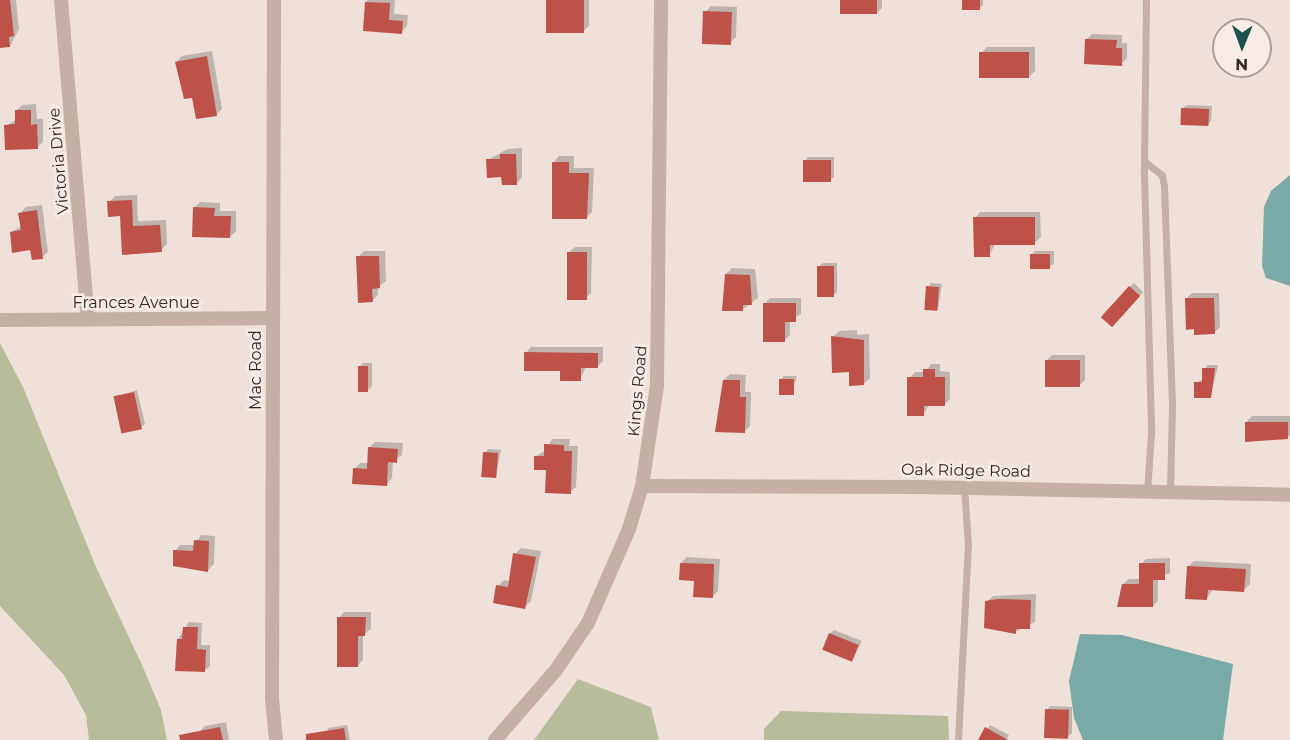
<!DOCTYPE html>
<style>
body{margin:0}
#map{position:relative;width:1290px;height:740px;overflow:hidden;background:#efe1d9;font-family:Montserrat,sans-serif}
div>[style]{position:absolute}
[style*='--x']{left:calc(var(--x)*1px);top:calc(var(--y)*1px);width:calc(var(--w)*1px);rotate:calc(var(--a)*1deg)}
.green>*{inset:0;background:#b7bd9a}
.water>*{inset:0;background:#7aaaa5}
.shadow>*{inset:0;background:#0003;transform-origin:0 0}
.building>*{inset:0;background:#be5148;transform-origin:0 0}
.service>*{height:7px;margin:-3.5px;padding:0 3.5px;transform-origin:3.5px;border-radius:3.5px;background:#c6afa6}
.minor>*{height:14px;margin:-7px;padding:0 7px;transform-origin:7px;border-radius:7px;background:#c6afa6}
span{translate:-50% -50%;white-space:nowrap;text-align:center;line-height:1.15;-webkit-text-stroke:5px #f7ece5;paint-order:stroke}
.street-label{font-size:16px;color:#332826}
.north{position:absolute;left:1212px;top:18px;width:60px;height:60px;box-sizing:border-box;background:#f7ece5;border:2px solid #a99e99;border-radius:50%;rotate:181deg;font-size:16px;font-weight:700;line-height:24px;text-align:center;color:#332826}
.north::after{content:'';display:block;margin:auto;width:21px;height:27px;background:#1f514d;clip-path:polygon(50% 0,100% 100%,50% 72%,0 100%)}
</style>
<div id="map">
<div class="green">
<i style="clip-path:polygon(0 343px,23px 387px,96px 567px,142px 665px,161px 710px,167px 740px,89px 740px,86px 715px,64px 675px,0 606px)"></i>
<i style="clip-path:polygon(578px 679px,651px 707px,659px 740px,534px 740px)"></i>
<i style="clip-path:polygon(781px 711px,948px 716px,949px 740px,764px 740px,764px 729px)"></i>
</div>
<div class="water">
<i style="clip-path:polygon(1290px 175px,1290px 286px,1266px 278px,1262px 266px,1264px 207px,1271px 191px)"></i>
<i style="clip-path:polygon(1080px 634px,1122px 635px,1233px 664px,1223px 740px,1083px 740px,1074px 718px,1069px 681px)"></i>
</div>
<div class="shadow">
<i style="clip-path:polygon(0 0,16px 0,19px 29px,10px 46px,0 47px)"></i>
<i style="clip-path:polygon(368px 0,395px 0,394px 14px,408px 15px,407px 26px,401px 32px,366px 2px)"></i>
<i style="clip-path:polygon(548px 0,589px 0,589px 26px,583px 32px)"></i>
<i style="clip-path:polygon(841px 0,882px 0,882px 8px,876px 14px)"></i>
<i style="clip-path:polygon(963px 0,983px 0,983px 5px,979px 9px)"></i>
<i style="clip-path:polygon(711px 6px,737px 7px,736px 37px,730px 43px,705px 12px)"></i>
<i style="clip-path:polygon(1092px 34px,1122px 35px,1122px 43px,1127px 43px,1127px 58px,1121px 64px,1086px 40px)"></i>
<i style="clip-path:polygon(987px 47px,1035px 47px,1035px 71px,1029px 77px,981px 53px)"></i>
<i style="clip-path:polygon(212px 51px,222px 109px,216px 115px,194px 96px,176px 62px,182px 56px)"></i>
<i style="clip-path:polygon(36px 104px,37px 119px,43px 119px,43px 142px,37px 148px,6px 126px,17px 119px,16px 111px,22px 105px)"></i>
<i style="clip-path:polygon(1187px 105px,1212px 106px,1211px 121px,1208px 124px,1183px 108px)"></i>
<i style="clip-path:polygon(522px 148px,522px 177px,517px 183px,503px 176px,488px 160px,507px 149px)"></i>
<i style="clip-path:polygon(559px 156px,574px 156px,574px 168px,594px 168px,592px 212px,586px 218px,554px 162px)"></i>
<i style="clip-path:polygon(808px 157px,834px 157px,834px 177px,830px 180px,805px 161px)"></i>
<i style="clip-path:polygon(137px 195px,138px 221px,166px 220px,167px 244px,161px 250px,123px 254px,122px 215px,109px 202px,115px 196px)"></i>
<i style="clip-path:polygon(200px 202px,220px 203px,220px 211px,236px 211px,236px 231px,230px 237px,194px 208px)"></i>
<i style="clip-path:polygon(42px 205px,48px 252px,42px 257px,11px 232px,22px 226px,20px 213px,26px 207px)"></i>
<i style="clip-path:polygon(980px 212px,1040px 212px,1041px 237px,1035px 243px,995px 244px,989px 256px,975px 218px)"></i>
<i style="clip-path:polygon(575px 247px,592px 247px,591px 293px,585px 299px,569px 252px)"></i>
<i style="clip-path:polygon(364px 251px,385px 251px,386px 281px,378px 287px,378px 295px,372px 301px,358px 257px)"></i>
<i style="clip-path:polygon(1035px 251px,1054px 251px,1054px 263px,1050px 267px,1031px 255px)"></i>
<i style="clip-path:polygon(823px 263px,837px 263px,837px 292px,834px 295px,819px 266px)"></i>
<i style="clip-path:polygon(732px 268px,755px 269px,758px 298px,742px 310px,726px 274px)"></i>
<i style="clip-path:polygon(931px 283px,942px 284px,938px 309px,928px 287px)"></i>
<i style="left:1134px;top:283px;width:13px;height:45px;rotate:45deg"></i>
<i style="clip-path:polygon(1192px 293px,1219px 293px,1220px 327px,1214px 333px,1195px 328px,1186px 299px)"></i>
<i style="clip-path:polygon(770px 298px,801px 298px,801px 314px,790px 320px,790px 335px,784px 341px,764px 304px)"></i>
<i style="clip-path:polygon(857px 330px,857px 335px,869px 334px,870px 378px,864px 384px,850px 371px,833px 337px,839px 331px)"></i>
<i style="clip-path:polygon(531px 347px,603px 347px,603px 361px,597px 367px,586px 367px,580px 379px,526px 353px)"></i>
<i style="clip-path:polygon(1052px 355px,1085px 355px,1085px 380px,1079px 386px,1046px 361px)"></i>
<i style="clip-path:polygon(363px 363px,372px 363px,372px 386px,369px 390px,359px 367px)"></i>
<i style="clip-path:polygon(931px 364px,940px 364px,940px 371px,950px 372px,950px 399px,944px 405px,929px 405px,923px 415px,909px 378px,915px 372px,925px 372px)"></i>
<i style="clip-path:polygon(1207px 365px,1218px 365px,1211px 396px,1195px 383px,1203px 379px)"></i>
<i style="clip-path:polygon(730px 374px,746px 375px,745px 392px,751px 392px,750px 426px,744px 432px,724px 380px)"></i>
<i style="clip-path:polygon(784px 376px,797px 376px,792px 393px,781px 379px)"></i>
<i style="clip-path:polygon(137px 390px,145px 424px,141px 427px,116px 397px)"></i>
<i style="clip-path:polygon(1252px 416px,1290px 416px,1290px 436px,1246px 441px,1246px 422px)"></i>
<i style="clip-path:polygon(552px 439px,570px 439px,569px 446px,578px 446px,576px 487px,570px 492px,536px 456px,546px 450px)"></i>
<i style="clip-path:polygon(375px 442px,403px 443px,402px 455px,393px 461px,392px 478px,387px 484px,355px 469px,360px 463px,369px 463px,369px 448px)"></i>
<i style="clip-path:polygon(488px 449px,501px 450px,496px 476px,484px 453px)"></i>
<i style="clip-path:polygon(201px 535px,215px 536px,214px 564px,208px 570px,175px 551px,180px 545px,195px 545px)"></i>
<i style="clip-path:polygon(521px 548px,541px 551px,531px 601px,525px 607px,498px 586px,504px 580px,510px 581px,515px 554px)"></i>
<i style="clip-path:polygon(687px 557px,720px 559px,718px 591px,712px 597px,681px 563px)"></i>
<i style="clip-path:polygon(1170px 558px,1170px 573px,1158px 578px,1158px 601px,1153px 606px,1123px 584px,1129px 579px,1141px 579px,1141px 564px,1146px 559px)"></i>
<i style="clip-path:polygon(1194px 561px,1251px 564px,1250px 584px,1244px 590px,1213px 589px,1207px 598px,1188px 567px)"></i>
<i style="clip-path:polygon(1036px 594px,1035px 622px,1015px 632px,987px 602px,993px 596px)"></i>
<i style="clip-path:polygon(344px 612px,371px 612px,371px 629px,363px 635px,363px 660px,357px 666px,339px 618px)"></i>
<i style="clip-path:polygon(189px 622px,202px 623px,201px 645px,210px 645px,210px 666px,204px 671px,178px 639px)"></i>
<i style="clip-path:polygon(834px 630px,862px 641px,852px 660px,830px 634px)"></i>
<i style="clip-path:polygon(1050px 706px,1072px 707px,1072px 733px,1068px 737px,1047px 710px)"></i>
<i style="clip-path:polygon(226px 722px,229px 740px,200px 740px,199px 732px,205px 726px)"></i>
<i style="clip-path:polygon(347px 725px,350px 740px,326px 740px,328px 728px)"></i>
<i style="clip-path:polygon(990px 725px,1009px 735px,1006px 740px,980px 740px)"></i>
</div>
<div class="building">
<i style="clip-path:polygon(0 0,10px 0,14px 36px,9px 37px,10px 47px,0 48px)"></i>
<i style="left:546px;top:0;width:38px;height:33px"></i>
<i style="left:840px;top:0;width:37px;height:14px"></i>
<i style="left:962px;top:0;width:18px;height:10px"></i>
<i style="clip-path:polygon(365px 2px,390px 3px,389px 20px,403px 21px,402px 34px,363px 31px)"></i>
<i style="left:703px;top:11px;width:29px;height:33px;rotate:2deg"></i>
<i style="clip-path:polygon(1085px 39px,1117px 40px,1116px 48px,1122px 48px,1122px 66px,1084px 64px)"></i>
<i style="left:979px;top:52px;width:50px;height:26px"></i>
<i style="clip-path:polygon(207px 56px,217px 116px,196px 119px,192px 98px,184px 99px,175px 62px)"></i>
<i style="left:1181px;top:108px;width:28px;height:17px;rotate:2deg"></i>
<i style="clip-path:polygon(15px 110px,31px 110px,31px 125px,37px 124px,38px 149px,5px 150px,4px 125px,15px 124px)"></i>
<i style="clip-path:polygon(500px 154px,516px 154px,517px 185px,502px 185px,501px 177px,487px 178px,486px 159px,500px 159px)"></i>
<i style="left:803px;top:160px;width:28px;height:22px"></i>
<i style="clip-path:polygon(552px 162px,569px 162px,569px 173px,589px 173px,587px 219px,552px 219px)"></i>
<i style="clip-path:polygon(132px 200px,133px 226px,160px 225px,162px 252px,122px 255px,120px 216px,108px 217px,107px 201px)"></i>
<i style="clip-path:polygon(193px 207px,215px 208px,214px 216px,231px 216px,230px 238px,192px 237px)"></i>
<i style="clip-path:polygon(37px 210px,43px 259px,32px 260px,30px 250px,12px 253px,10px 232px,21px 230px,18px 213px)"></i>
<i style="clip-path:polygon(973px 217px,1035px 217px,1035px 245px,990px 245px,990px 257px,974px 257px)"></i>
<i style="left:567px;top:252px;width:20px;height:48px"></i>
<i style="left:1030px;top:254px;width:20px;height:15px"></i>
<i style="clip-path:polygon(356px 256px,379px 256px,380px 288px,372px 289px,373px 302px,358px 303px)"></i>
<i style="left:817px;top:266px;width:17px;height:31px"></i>
<i style="clip-path:polygon(725px 274px,750px 275px,752px 305px,743px 305px,743px 311px,722px 311px)"></i>
<i style="left:926px;top:286px;width:13px;height:24px;rotate:4deg"></i>
<i style="left:1129px;top:286px;width:15px;height:42px;rotate:42deg"></i>
<i style="clip-path:polygon(1185px 298px,1214px 298px,1215px 334px,1194px 335px,1194px 329px,1186px 330px)"></i>
<i style="clip-path:polygon(763px 303px,796px 303px,796px 322px,785px 322px,785px 342px,763px 342px)"></i>
<i style="clip-path:polygon(831px 336px,864px 340px,864px 385px,849px 386px,849px 372px,832px 373px)"></i>
<i style="clip-path:polygon(524px 352px,598px 353px,598px 368px,581px 368px,581px 381px,560px 381px,560px 371px,524px 371px)"></i>
<i style="left:1045px;top:360px;width:35px;height:27px"></i>
<i style="left:358px;top:366px;width:10px;height:26px"></i>
<i style="clip-path:polygon(1202px 368px,1215px 368px,1211px 398px,1194px 398px,1194px 382px,1202px 382px)"></i>
<i style="clip-path:polygon(923px 369px,935px 369px,935px 377px,945px 377px,945px 406px,924px 406px,924px 416px,907px 416px,907px 377px,923px 377px)"></i>
<i style="left:779px;top:379px;width:15px;height:16px"></i>
<i style="clip-path:polygon(723px 380px,740px 380px,740px 397px,746px 397px,745px 433px,715px 432px)"></i>
<i style="left:134px;top:392px;width:38px;height:21px;rotate:78deg"></i>
<i style="clip-path:polygon(1245px 422px,1288px 422px,1288px 439px,1245px 442px)"></i>
<i style="clip-path:polygon(544px 444px,564px 445px,564px 451px,572px 451px,571px 494px,545px 493px,546px 470px,534px 470px,534px 456px,544px 456px)"></i>
<i style="clip-path:polygon(368px 447px,398px 449px,397px 463px,388px 462px,387px 486px,352px 484px,353px 468px,367px 469px)"></i>
<i style="left:483px;top:452px;width:15px;height:25px;rotate:4deg"></i>
<i style="clip-path:polygon(194px 540px,209px 541px,208px 572px,173px 566px,173px 550px,193px 551px)"></i>
<i style="clip-path:polygon(513px 553px,536px 557px,525px 609px,493px 603px,496px 585px,508px 587px)"></i>
<i style="clip-path:polygon(680px 563px,714px 564px,713px 598px,693px 597px,694px 581px,679px 580px)"></i>
<i style="clip-path:polygon(1139px 563px,1165px 563px,1165px 580px,1153px 580px,1153px 607px,1117px 607px,1122px 584px,1139px 584px)"></i>
<i style="clip-path:polygon(1187px 566px,1246px 569px,1244px 592px,1208px 590px,1207px 600px,1185px 599px)"></i>
<i style="clip-path:polygon(998px 599px,1031px 600px,1030px 629px,1016px 629px,1016px 634px,984px 628px,985px 601px)"></i>
<i style="clip-path:polygon(337px 617px,366px 617px,365px 636px,358px 636px,358px 667px,337px 667px)"></i>
<i style="clip-path:polygon(183px 627px,198px 627px,197px 649px,206px 650px,205px 672px,175px 671px,177px 639px,182px 639px)"></i>
<i style="left:829px;top:633px;width:32px;height:18px;rotate:22deg"></i>
<i style="left:1045px;top:709px;width:24px;height:29px;rotate:2deg"></i>
<i style="clip-path:polygon(220px 727px,223px 740px,180px 740px,179px 735px)"></i>
<i style="clip-path:polygon(985px 727px,1008px 740px,978px 740px)"></i>
<i style="clip-path:polygon(344px 728px,346px 740px,306px 740px,306px 734px)"></i>
</div>
<div class="service">
<i style="--x:1146;--y:0;--w:175;--a:90.7"></i>
<i style="--x:1144;--y:175;--w:258;--a:88.4"></i>
<i style="--x:1151;--y:433;--w:59;--a:93.9"></i>
<i style="--x:1144;--y:161;--w:23;--a:38"></i>
<i style="--x:1162;--y:175;--w:11;--a:80"></i>
<i style="--x:1164;--y:186;--w:218;--a:87.9"></i>
<i style="--x:1172;--y:404;--w:89;--a:91.3"></i>
<i style="--x:958;--y:740;--w:195;--a:-87.1"></i>
<i style="--x:968;--y:545;--w:58;--a:-93.9"></i>
</div>
<div class="minor">
<i style="--x:61;--y:0;--w:320;--a:85.2"></i>
<i style="--x:274;--y:0;--w:698;--a:90.16"></i>
<i style="--x:272;--y:698;--w:42;--a:84.6"></i>
<i style="--x:0;--y:320;--w:272;--a:-0.4"></i>
<i style="--x:642;--y:486;--w:279;--a:0.2"></i>
<i style="--x:921;--y:487;--w:369;--a:1.2"></i>
<i style="--x:495;--y:740;--w:93;--a:-48.9"></i>
<i style="--x:556;--y:670;--w:57;--a:-55.8"></i>
<i style="--x:588;--y:623;--w:103;--a:-66.4"></i>
<i style="--x:629;--y:529;--w:45;--a:-73.2"></i>
<i style="--x:642;--y:486;--w:101;--a:-81.5"></i>
<i style="--x:657;--y:386;--w:386;--a:-89.4"></i>
</div>
<div class="street-label">
<span style="left:59px;top:161px;rotate:-95deg">Victoria Drive</span>
<span style="left:136px;top:303px">Frances Avenue</span>
<span style="left:256px;top:370px;rotate:-90deg">Mac Road</span>
<span style="left:638px;top:391px;rotate:-85deg">Kings Road</span>
<span style="left:966px;top:471px;rotate:1deg">Oak Ridge Road</span>
</div>
<div class="north">N</div>
</div>
